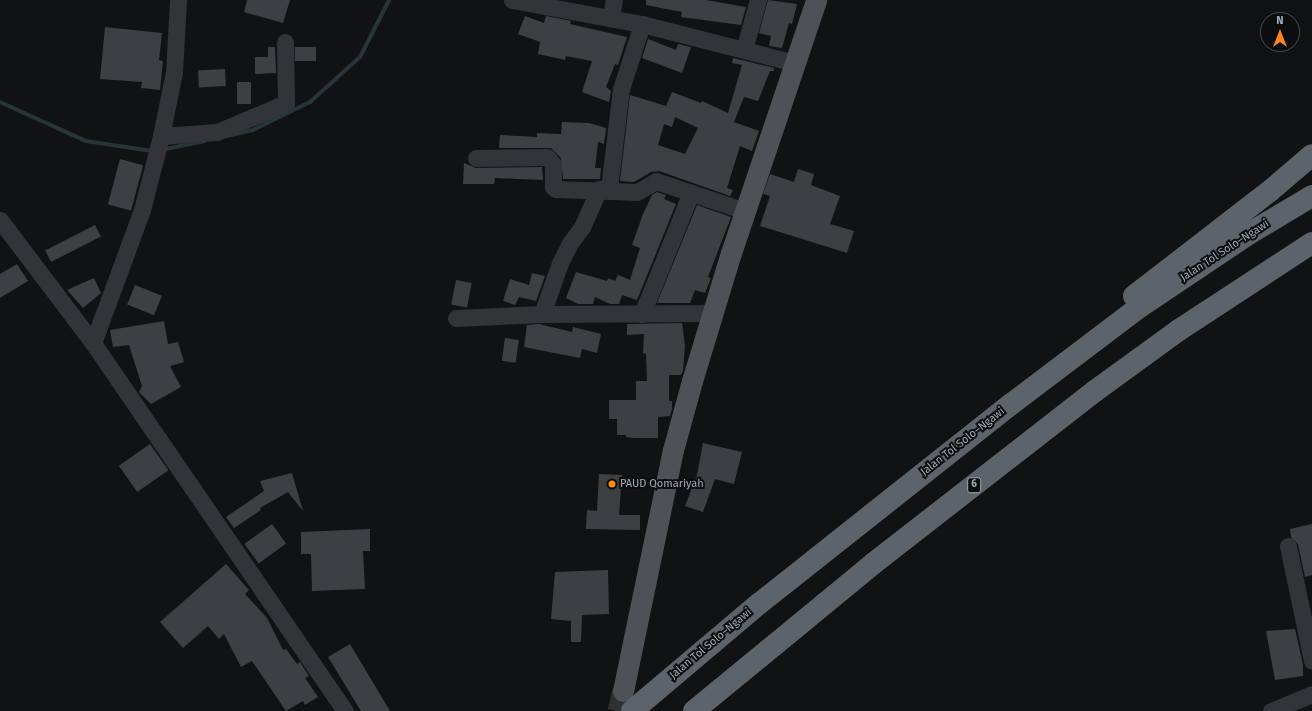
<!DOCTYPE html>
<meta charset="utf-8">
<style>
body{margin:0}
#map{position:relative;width:1312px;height:711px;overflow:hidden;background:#111213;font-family:"Fira Sans",sans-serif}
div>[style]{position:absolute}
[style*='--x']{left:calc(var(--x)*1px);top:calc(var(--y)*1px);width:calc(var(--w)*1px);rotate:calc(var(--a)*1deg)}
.stream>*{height:4px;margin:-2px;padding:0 2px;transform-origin:2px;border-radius:2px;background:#273438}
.building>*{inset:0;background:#3d4043;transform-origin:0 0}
.major-tunnel>*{height:21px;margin-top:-10.5px;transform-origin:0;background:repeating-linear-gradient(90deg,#2e3133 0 21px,transparent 0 31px)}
.minor>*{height:17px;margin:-8.5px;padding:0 8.5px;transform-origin:8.5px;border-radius:8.5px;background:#323438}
.major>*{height:21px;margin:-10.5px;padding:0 10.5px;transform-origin:10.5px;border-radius:10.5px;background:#4e5258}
.highway>*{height:22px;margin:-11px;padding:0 11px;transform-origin:11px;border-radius:11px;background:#5d636a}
.dots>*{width:11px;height:11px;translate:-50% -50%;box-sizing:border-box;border:2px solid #0c0d0e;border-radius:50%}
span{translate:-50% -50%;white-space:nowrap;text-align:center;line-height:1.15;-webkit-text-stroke:4px #0c0d0e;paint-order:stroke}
.shield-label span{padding:1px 3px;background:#0c0d0e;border:1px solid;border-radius:3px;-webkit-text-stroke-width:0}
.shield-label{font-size:10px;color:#a1abb5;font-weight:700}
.street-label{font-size:11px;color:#a1abb5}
.poi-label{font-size:11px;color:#a1abb5}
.left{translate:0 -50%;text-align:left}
.north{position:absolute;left:1260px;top:12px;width:40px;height:40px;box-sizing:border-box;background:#0c0d0e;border:1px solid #484c51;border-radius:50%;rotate:0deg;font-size:11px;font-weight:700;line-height:16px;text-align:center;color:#a1abb5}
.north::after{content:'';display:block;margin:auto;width:14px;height:18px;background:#ff851d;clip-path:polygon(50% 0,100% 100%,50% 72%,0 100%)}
</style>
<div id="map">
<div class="stream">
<i style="--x:0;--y:102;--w:94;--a:24.4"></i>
<i style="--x:86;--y:141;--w:67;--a:8.6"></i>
<i style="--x:227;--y:136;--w:27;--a:-13"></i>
<i style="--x:253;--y:130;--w:64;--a:-26.2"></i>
<i style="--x:310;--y:102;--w:67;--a:-42"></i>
<i style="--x:360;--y:57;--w:64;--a:-63"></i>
<i style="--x:161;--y:150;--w:45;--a:-11.6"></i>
</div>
<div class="building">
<i style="clip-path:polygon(247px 0,290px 0,283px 23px,244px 12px)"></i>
<i style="clip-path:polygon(646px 0,706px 0,746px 7px,741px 25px,681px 17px,682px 12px,646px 5px)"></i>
<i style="clip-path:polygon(768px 0,797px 4px,792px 24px,789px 23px,782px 48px,769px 46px,771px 36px,759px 33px)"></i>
<i style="clip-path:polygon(525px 16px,544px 23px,546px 16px,571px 21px,570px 24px,627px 37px,618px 65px,615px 64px,606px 87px,611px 91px,609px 102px,582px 92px,592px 61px,566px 56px,565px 60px,538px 54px,540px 42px,518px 34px)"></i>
<i style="clip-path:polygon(105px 27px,162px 33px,159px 60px,163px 61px,160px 90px,141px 88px,142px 82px,100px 79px)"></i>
<i style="clip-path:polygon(648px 39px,676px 50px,678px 44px,691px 47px,682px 73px,642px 58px)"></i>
<i style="clip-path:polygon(268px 47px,275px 47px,276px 73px,255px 74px,255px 57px,268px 57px)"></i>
<i style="left:295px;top:47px;width:21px;height:14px"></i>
<i style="clip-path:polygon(evenodd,733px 58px,774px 68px,774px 71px,770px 71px,758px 101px,744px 97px,734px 122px,759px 131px,752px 151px,740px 146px,727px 188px,733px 190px,730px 196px,659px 171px,651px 172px,634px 182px,620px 181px,630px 95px,666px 106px,672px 92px,701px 103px,702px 101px,728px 113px,742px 65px,732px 63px,733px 58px,675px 117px,698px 128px,685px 154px,658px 145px,664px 124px,672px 127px,675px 117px)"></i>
<i style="left:225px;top:69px;width:17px;height:27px;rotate:87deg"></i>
<i style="left:237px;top:82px;width:14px;height:22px"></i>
<i style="clip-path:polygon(562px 122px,589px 123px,606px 128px,604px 144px,598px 142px,595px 168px,601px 168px,600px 179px,563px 179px,561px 158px,551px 148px,499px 148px,500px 135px,537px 137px,537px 133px,561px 134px)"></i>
<i style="left:120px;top:159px;width:24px;height:47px;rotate:15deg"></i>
<i style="clip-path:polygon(464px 163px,476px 168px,542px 167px,543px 180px,495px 178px,494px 184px,463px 184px)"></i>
<i style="clip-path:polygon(798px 169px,814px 174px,811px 185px,840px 196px,830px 224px,854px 231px,847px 253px,760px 226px,770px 196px,763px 194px,770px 174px,794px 182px)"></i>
<i style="clip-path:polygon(657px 192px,666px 195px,664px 199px,676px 204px,637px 300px,622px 295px,619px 304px,610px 304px,595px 297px,593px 304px,578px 304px,566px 298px,576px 272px,607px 281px,608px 278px,615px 281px,618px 275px,630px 280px,640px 248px,632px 245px,643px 214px,652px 195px)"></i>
<i style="clip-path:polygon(697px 205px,731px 217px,708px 277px,711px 278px,705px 293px,695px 290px,690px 303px,657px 303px)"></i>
<i style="left:95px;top:225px;width:13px;height:56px;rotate:63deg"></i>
<i style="clip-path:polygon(17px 264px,28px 281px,0 298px,0 274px)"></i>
<i style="clip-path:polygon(532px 273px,545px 276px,536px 301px,519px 297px,515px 305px,503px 301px,510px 279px,529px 285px)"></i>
<i style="clip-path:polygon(94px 278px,101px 293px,83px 308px,67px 290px)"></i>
<i style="left:456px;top:280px;width:16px;height:25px;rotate:11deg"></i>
<i style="left:135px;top:285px;width:29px;height:21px;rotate:22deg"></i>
<i style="clip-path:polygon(164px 321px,168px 344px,178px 342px,184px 362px,170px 366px,181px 387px,151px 404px,139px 392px,142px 386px,129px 345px,113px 347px,110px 330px)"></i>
<i style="clip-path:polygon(682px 323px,685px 346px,683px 371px,681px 375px,669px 375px,669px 401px,672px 401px,672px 409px,670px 416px,658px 417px,658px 438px,633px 438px,626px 437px,626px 435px,617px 435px,617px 419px,609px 419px,609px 400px,636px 400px,636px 381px,647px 381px,646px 354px,643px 353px,644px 334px,627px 335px,627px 324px)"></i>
<i style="clip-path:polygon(539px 324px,572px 332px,573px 327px,601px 334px,597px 353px,582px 349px,580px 358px,524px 347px,527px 325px)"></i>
<i style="left:505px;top:338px;width:14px;height:23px;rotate:8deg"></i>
<i style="clip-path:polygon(703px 443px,742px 452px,734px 484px,715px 479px,703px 512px,685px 506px,697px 475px)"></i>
<i style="left:150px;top:444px;width:32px;height:38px;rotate:55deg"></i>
<i style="clip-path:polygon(292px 473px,303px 511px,288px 492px,260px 508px,261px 510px,234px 528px,226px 517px,264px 491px,260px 481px)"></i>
<i style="clip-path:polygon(599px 474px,622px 475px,619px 515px,640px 515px,640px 530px,586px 529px,587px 510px,597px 511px)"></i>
<i style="left:272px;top:524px;width:24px;height:34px;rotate:54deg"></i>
<i style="clip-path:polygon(1312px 524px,1312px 575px,1305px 577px,1298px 544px,1291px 537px,1290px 529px)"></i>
<i style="clip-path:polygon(370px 529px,370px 551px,363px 551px,365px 589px,312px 591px,311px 554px,301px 554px,301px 532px)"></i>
<i style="clip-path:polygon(226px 564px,249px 590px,245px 594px,267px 618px,283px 650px,286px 649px,297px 664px,300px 662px,309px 676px,305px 678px,318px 697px,305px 705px,303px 701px,286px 711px,252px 661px,241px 667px,224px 634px,219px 639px,208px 626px,183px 648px,160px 622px)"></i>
<i style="clip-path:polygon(608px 570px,609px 614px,582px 615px,581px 642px,571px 642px,571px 621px,551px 619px,555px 572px)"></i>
<i style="clip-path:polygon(1295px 629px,1303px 665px,1303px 676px,1275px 680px,1266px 631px)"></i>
<i style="clip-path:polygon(350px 644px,390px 711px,361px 711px,328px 657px)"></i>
</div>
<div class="major-tunnel">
<i style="--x:618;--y:711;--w:21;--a:-76"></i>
</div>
<div class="minor">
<i style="--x:512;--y:0;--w:132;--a:10.5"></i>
<i style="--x:642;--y:24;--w:158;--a:14.3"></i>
<i style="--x:611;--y:18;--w:18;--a:-81"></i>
<i style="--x:744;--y:50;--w:52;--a:-74.4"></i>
<i style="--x:161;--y:136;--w:56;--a:-4.1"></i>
<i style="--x:217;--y:132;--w:75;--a:-22.8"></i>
<i style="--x:286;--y:103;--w:61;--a:-90.9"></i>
<i style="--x:476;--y:158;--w:71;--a:-0.8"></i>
<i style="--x:547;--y:157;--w:9;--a:49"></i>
<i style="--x:553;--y:164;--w:23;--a:90"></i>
<i style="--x:553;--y:187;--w:4;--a:34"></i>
<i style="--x:556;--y:189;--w:81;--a:2.1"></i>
<i style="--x:637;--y:192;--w:22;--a:-30"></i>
<i style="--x:656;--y:181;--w:94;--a:18.6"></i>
<i style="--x:609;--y:189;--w:101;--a:-83.2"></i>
<i style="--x:621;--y:89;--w:68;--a:-72.1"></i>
<i style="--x:0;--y:220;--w:154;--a:52.9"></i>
<i style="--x:93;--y:343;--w:446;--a:55.6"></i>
<i style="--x:542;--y:314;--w:54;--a:-70.6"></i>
<i style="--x:560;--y:263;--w:22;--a:-63"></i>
<i style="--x:570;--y:243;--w:20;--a:-53"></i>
<i style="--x:582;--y:227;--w:42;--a:-65.9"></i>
<i style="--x:642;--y:314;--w:131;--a:-68"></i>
<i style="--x:456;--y:318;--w:86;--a:-2.7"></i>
<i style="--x:542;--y:314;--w:172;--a:-0.3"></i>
<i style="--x:93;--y:343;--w:142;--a:-69.8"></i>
<i style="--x:142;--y:210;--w:76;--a:-75.6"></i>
<i style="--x:161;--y:136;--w:65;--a:-78.5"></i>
<i style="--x:174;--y:72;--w:72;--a:-86.8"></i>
<i style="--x:1288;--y:546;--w:117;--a:78.2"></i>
<i style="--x:1271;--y:711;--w:44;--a:-22.5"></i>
</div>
<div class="major">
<i style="--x:623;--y:691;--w:246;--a:-78.3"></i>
<i style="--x:673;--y:450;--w:72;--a:-74.6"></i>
<i style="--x:692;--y:381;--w:134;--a:-73.1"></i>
<i style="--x:731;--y:253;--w:267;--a:-71.4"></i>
</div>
<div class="highway">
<i style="--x:1134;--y:296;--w:172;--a:-37.7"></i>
<i style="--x:1270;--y:191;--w:55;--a:-40.6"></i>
<i style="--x:632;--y:711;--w:167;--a:-40.2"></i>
<i style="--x:760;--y:603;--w:319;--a:-38.4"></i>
<i style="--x:1010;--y:405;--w:164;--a:-37.1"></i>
<i style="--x:1141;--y:306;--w:131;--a:-33.8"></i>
<i style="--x:1250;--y:233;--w:72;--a:-30.8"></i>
<i style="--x:694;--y:711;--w:233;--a:-39.4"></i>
<i style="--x:874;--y:563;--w:280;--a:-37.9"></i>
<i style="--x:1095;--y:391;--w:104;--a:-36"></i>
<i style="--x:1179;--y:330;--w:159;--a:-33.2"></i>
</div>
<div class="dots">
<i style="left:612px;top:484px;background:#ff851d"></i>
</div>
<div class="shield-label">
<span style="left:974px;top:485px">6</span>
</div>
<div class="street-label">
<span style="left:1225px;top:251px;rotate:-33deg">Jalan Tol Solo–Ngawi</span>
<span style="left:963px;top:442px;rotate:-38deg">Jalan Tol Solo–Ngawi</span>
<span style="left:711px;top:644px;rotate:-40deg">Jalan Tol Solo–Ngawi</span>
</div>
<div class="poi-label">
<span class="left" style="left:620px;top:484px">PAUD Qomariyah</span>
</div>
<div class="north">N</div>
</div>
